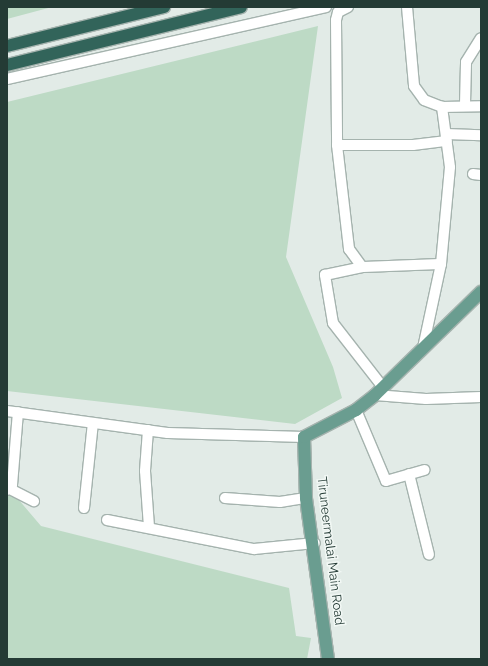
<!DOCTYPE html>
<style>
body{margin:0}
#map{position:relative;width:488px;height:666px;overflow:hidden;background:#e2ebe7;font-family:Raleway,sans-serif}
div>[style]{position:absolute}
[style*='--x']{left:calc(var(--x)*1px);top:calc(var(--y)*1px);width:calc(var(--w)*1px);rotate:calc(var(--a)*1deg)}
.green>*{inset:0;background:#bddac5}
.roads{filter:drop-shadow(1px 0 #a5b3ae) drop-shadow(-1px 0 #a5b3ae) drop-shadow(0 1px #a5b3ae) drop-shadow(0 -1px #a5b3ae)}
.minor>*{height:10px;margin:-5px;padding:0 5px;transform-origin:5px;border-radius:5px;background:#fff}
.major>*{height:12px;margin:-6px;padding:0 6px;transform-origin:6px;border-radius:6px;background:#6a9d90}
.highway>*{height:12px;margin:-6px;padding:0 6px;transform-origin:6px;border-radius:6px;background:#32645a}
span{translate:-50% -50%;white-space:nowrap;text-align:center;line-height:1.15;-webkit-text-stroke:3px #f2f8f5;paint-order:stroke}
.street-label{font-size:13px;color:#243b35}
.frame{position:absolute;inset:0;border:8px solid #243b35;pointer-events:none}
</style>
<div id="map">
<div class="green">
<i style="clip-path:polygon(7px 7px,52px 7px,7px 19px)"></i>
<i style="clip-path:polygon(318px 26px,286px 257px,333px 367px,342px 398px,295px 424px,7px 391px,7px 102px)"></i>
<i style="clip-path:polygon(7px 486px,41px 526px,289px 588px,296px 636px,311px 638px,307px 659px,7px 659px)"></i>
</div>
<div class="roads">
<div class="minor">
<i style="--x:348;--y:7;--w:11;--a:153"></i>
<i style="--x:338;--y:12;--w:8;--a:104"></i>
<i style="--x:336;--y:20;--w:125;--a:89.5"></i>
<i style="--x:337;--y:145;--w:105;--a:83.4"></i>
<i style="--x:349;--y:249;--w:22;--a:54"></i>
<i style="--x:407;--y:7;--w:79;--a:84.9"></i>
<i style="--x:414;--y:86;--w:17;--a:54"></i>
<i style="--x:424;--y:100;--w:19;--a:21"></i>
<i style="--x:442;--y:107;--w:39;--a:-1"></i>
<i style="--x:7;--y:79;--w:327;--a:-12.7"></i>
<i style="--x:465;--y:104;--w:42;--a:-88.6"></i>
<i style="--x:466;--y:62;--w:28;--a:-58"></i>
<i style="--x:446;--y:134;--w:35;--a:2"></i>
<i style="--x:337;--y:145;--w:76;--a:0"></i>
<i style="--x:413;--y:145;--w:34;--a:-7"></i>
<i style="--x:473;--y:174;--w:8;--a:7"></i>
<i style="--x:423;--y:348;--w:86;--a:-77.9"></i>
<i style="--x:441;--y:264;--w:97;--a:-84.7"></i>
<i style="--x:450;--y:167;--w:61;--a:-97.6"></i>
<i style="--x:382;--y:386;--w:80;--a:-127.9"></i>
<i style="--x:333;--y:323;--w:49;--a:-99.5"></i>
<i style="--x:325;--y:275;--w:38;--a:-12"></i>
<i style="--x:362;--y:267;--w:79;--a:-2.2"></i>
<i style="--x:375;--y:395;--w:51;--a:4.5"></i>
<i style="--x:426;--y:399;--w:55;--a:-2.1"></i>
<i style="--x:356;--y:410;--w:77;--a:67.1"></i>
<i style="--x:386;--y:481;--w:40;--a:-16"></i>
<i style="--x:7;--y:411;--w:162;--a:7.8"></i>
<i style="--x:168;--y:433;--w:136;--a:1.7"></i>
<i style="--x:148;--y:430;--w:41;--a:94.2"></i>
<i style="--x:145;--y:471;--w:56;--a:85.9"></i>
<i style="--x:409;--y:474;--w:83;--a:76.1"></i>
<i style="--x:10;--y:489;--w:27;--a:27"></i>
<i style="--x:7;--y:490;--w:7;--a:-45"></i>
<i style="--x:12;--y:485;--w:73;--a:-85.3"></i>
<i style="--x:225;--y:498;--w:55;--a:4.2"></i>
<i style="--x:280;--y:502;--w:26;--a:-9"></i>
<i style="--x:84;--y:508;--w:85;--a:-84"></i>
<i style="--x:107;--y:520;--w:150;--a:11.2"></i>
<i style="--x:254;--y:549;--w:61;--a:-5.6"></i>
</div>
<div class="major">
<i style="--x:328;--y:659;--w:162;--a:-97.8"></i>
<i style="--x:306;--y:498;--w:61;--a:-91.9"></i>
<i style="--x:304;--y:437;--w:59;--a:-27.4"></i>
<i style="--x:356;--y:410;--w:24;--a:-38"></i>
<i style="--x:375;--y:395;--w:148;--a:-44.2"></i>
</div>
<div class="highway">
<i style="--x:7;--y:46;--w:162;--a:-14"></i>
<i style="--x:7;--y:65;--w:241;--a:-13.9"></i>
</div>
</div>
<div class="street-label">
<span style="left:330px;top:551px;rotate:83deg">Tiruneermalai Main Road</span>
</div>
<div class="frame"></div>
</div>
